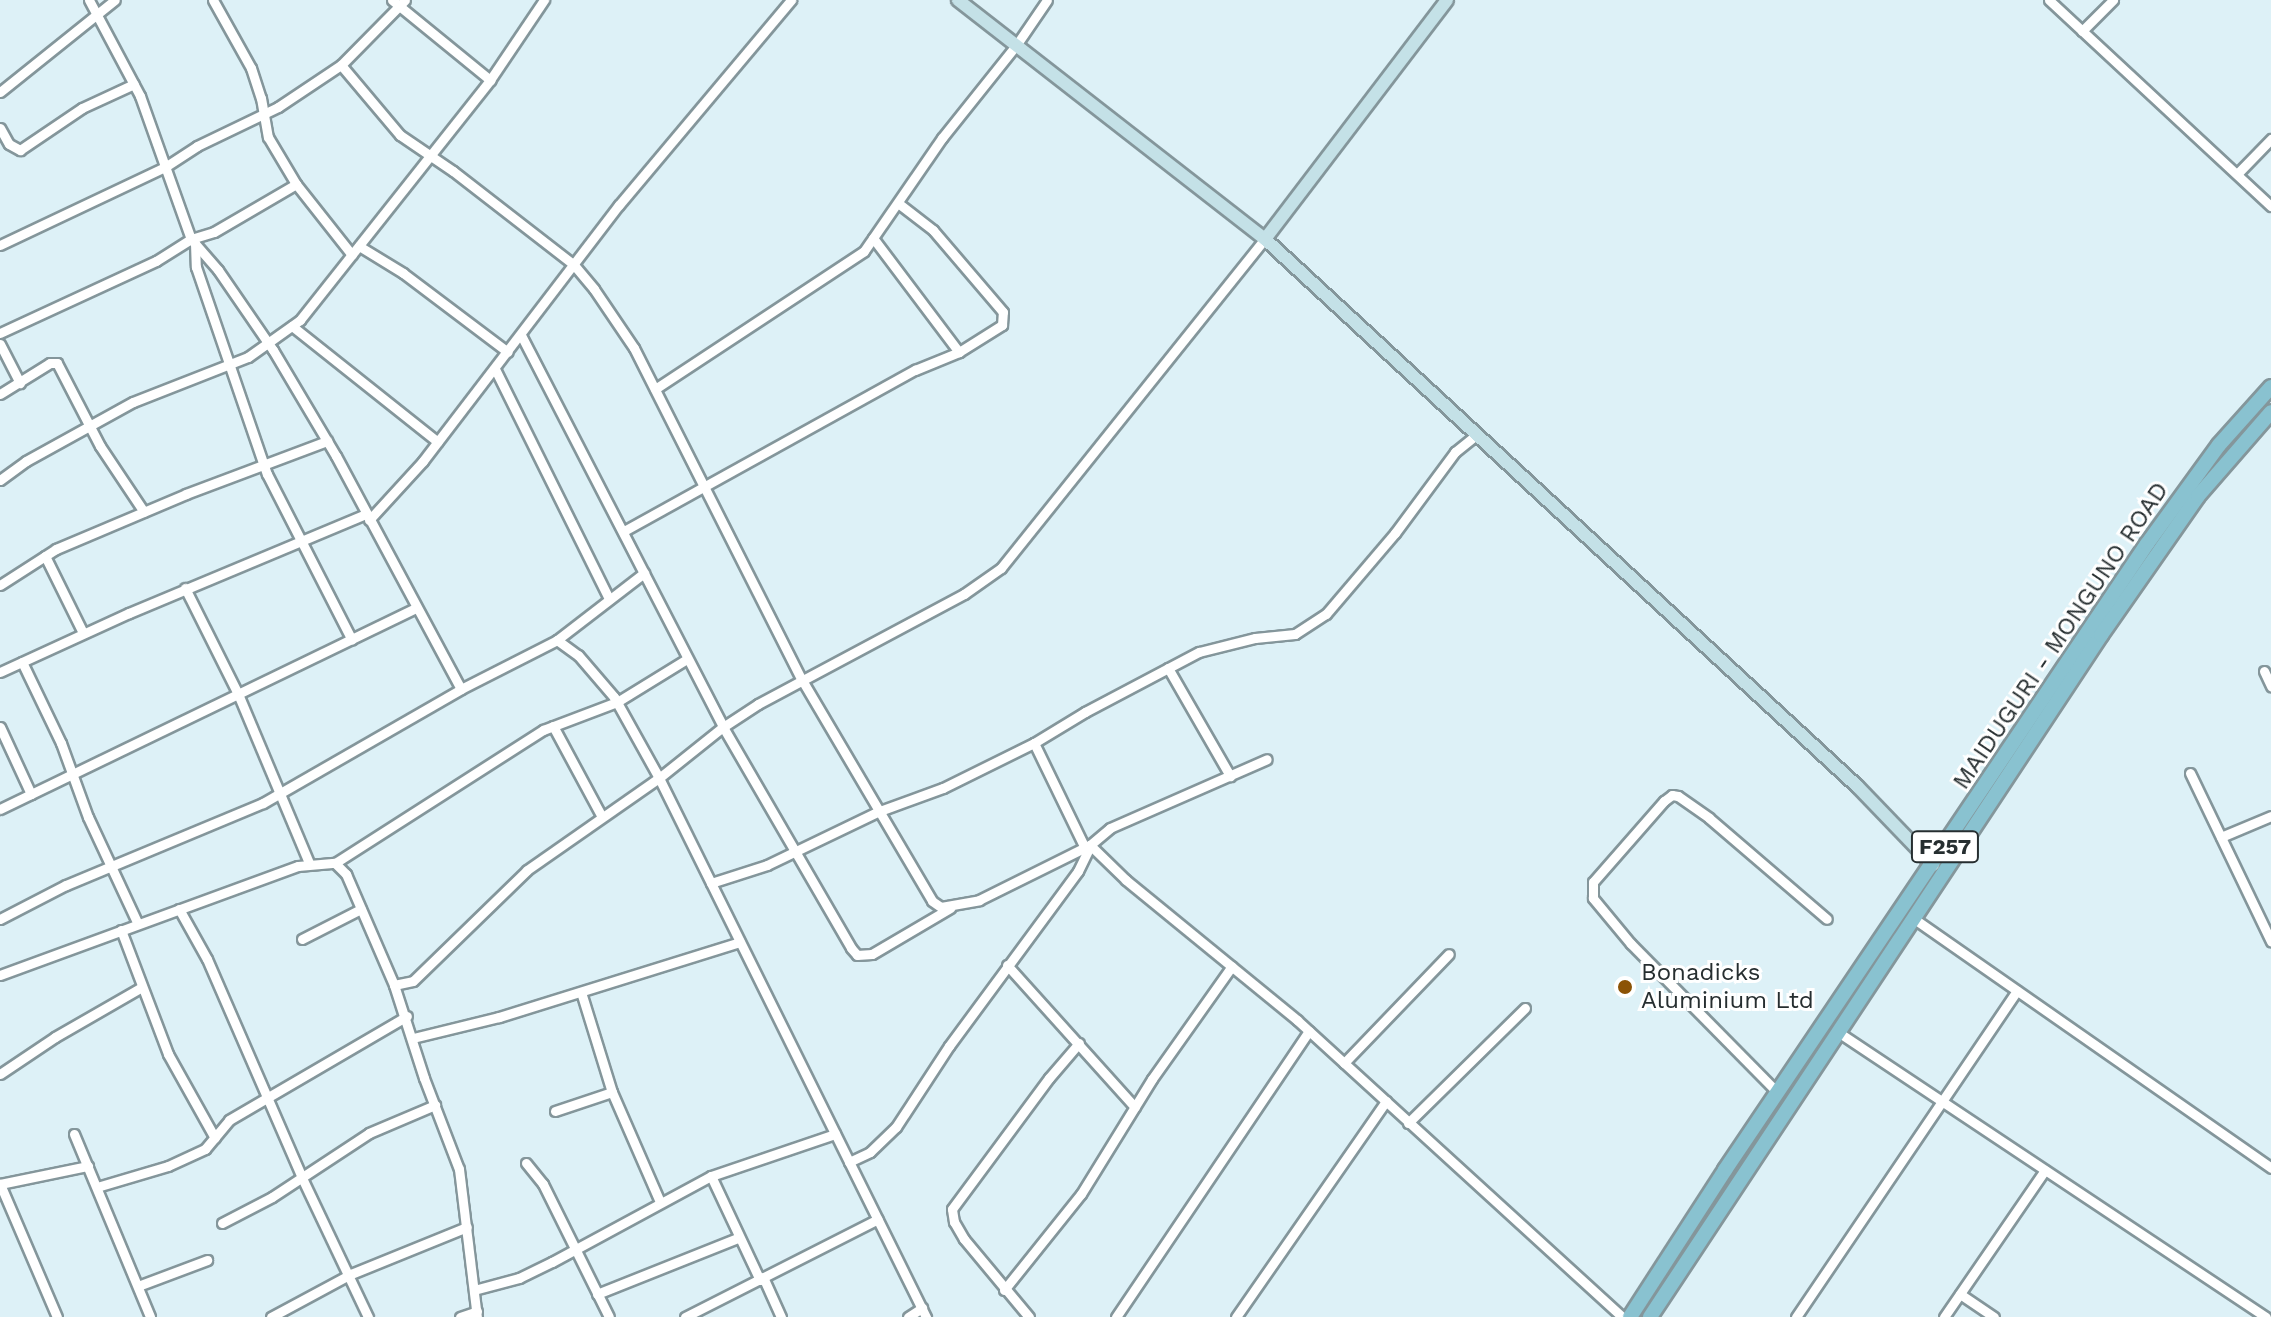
<!DOCTYPE html>
<style>
body{margin:0}
#map{position:relative;width:2271px;height:1317px;overflow:hidden;background:#ddf1f7;font-family:"Work Sans",sans-serif}
div>[style]{position:absolute}
[style*='--x']{left:calc(var(--x)*1px);top:calc(var(--y)*1px);width:calc(var(--w)*1px);rotate:calc(var(--a)*1deg)}
.roads{filter:drop-shadow(2px 0 #84969b) drop-shadow(-2px 0 #84969b) drop-shadow(0 2px #84969b) drop-shadow(0 -2px #84969b)}
.street>*{height:9px;margin:-4.5px;padding:0 4.5px;transform-origin:4.5px;border-radius:4.5px;background:#fff}
.secondary>*{height:12px;margin:-6px;padding:0 6px;transform-origin:6px;border-radius:6px;background:#c4e1e7}
.primary>*{height:14px;margin:-7px;padding:0 7px;transform-origin:7px;border-radius:7px;background:#89c2d0}
.dots>*{width:22px;height:22px;translate:-50% -50%;box-sizing:border-box;border:4px solid #fff;border-radius:50%}
span{translate:-50% -50%;white-space:nowrap;text-align:center;line-height:1.15;-webkit-text-stroke:6px #fff;paint-order:stroke}
.shield-label span{padding:2px 6px;background:#fff;border:2px solid;border-radius:6px;-webkit-text-stroke-width:0}
.shield-label{font-size:22px;color:#262e30;font-weight:700}
.street-label{font-size:24px;color:#262e30}
.poi-label{font-size:24px;color:#262e30}
.left{translate:0 -50%;text-align:left}
</style>
<div id="map">
<div class="roads">
<div class="street">
<i style="--x:89;--y:0;--w:109;--a:62"></i>
<i style="--x:140;--y:96;--w:152;--a:70.4"></i>
<i style="--x:191;--y:239;--w:41;--a:48.9"></i>
<i style="--x:218;--y:270;--w:97;--a:55.5"></i>
<i style="--x:273;--y:350;--w:123;--a:59.3"></i>
<i style="--x:336;--y:456;--w:264;--a:61.8"></i>
<i style="--x:213;--y:0;--w:78;--a:60.8"></i>
<i style="--x:251;--y:68;--w:32;--a:72"></i>
<i style="--x:261;--y:98;--w:40;--a:80"></i>
<i style="--x:268;--y:137;--w:55;--a:59.2"></i>
<i style="--x:296;--y:184;--w:90;--a:51.7"></i>
<i style="--x:392;--y:0;--w:127;--a:39.2"></i>
<i style="--x:2049;--y:0;--w:303;--a:42.9"></i>
<i style="--x:2082;--y:31;--w:44;--a:-45"></i>
<i style="--x:341;--y:65;--w:92;--a:49.9"></i>
<i style="--x:400;--y:135;--w:64;--a:34.2"></i>
<i style="--x:453;--y:171;--w:153;--a:37.8"></i>
<i style="--x:574;--y:265;--w:31;--a:50"></i>
<i style="--x:594;--y:289;--w:71;--a:55.9"></i>
<i style="--x:634;--y:348;--w:372;--a:63.2"></i>
<i style="--x:802;--y:680;--w:256;--a:59.5"></i>
<i style="--x:932;--y:901;--w:11;--a:34"></i>
<i style="--x:941;--y:907;--w:39;--a:-10"></i>
<i style="--x:979;--y:900;--w:124;--a:-26.4"></i>
<i style="--x:1090;--y:845;--w:26;--a:-40"></i>
<i style="--x:1110;--y:828;--w:171;--a:-23.7"></i>
<i style="--x:0;--y:92;--w:147;--a:-38.7"></i>
<i style="--x:0;--y:128;--w:18;--a:61"></i>
<i style="--x:9;--y:144;--w:13;--a:29"></i>
<i style="--x:20;--y:150;--w:75;--a:-34.1"></i>
<i style="--x:82;--y:108;--w:57;--a:-24.8"></i>
<i style="--x:2237;--y:174;--w:49;--a:-45.8"></i>
<i style="--x:873;--y:238;--w:143;--a:53"></i>
<i style="--x:195;--y:243;--w:24;--a:88"></i>
<i style="--x:196;--y:267;--w:219;--a:71.1"></i>
<i style="--x:267;--y:474;--w:186;--a:62.9"></i>
<i style="--x:0;--y:245;--w:183;--a:-25.3"></i>
<i style="--x:165;--y:167;--w:38;--a:-33"></i>
<i style="--x:197;--y:146;--w:90;--a:-25.7"></i>
<i style="--x:278;--y:107;--w:76;--a:-33.7"></i>
<i style="--x:341;--y:65;--w:91;--a:-45.4"></i>
<i style="--x:359;--y:246;--w:52;--a:31.5"></i>
<i style="--x:403;--y:273;--w:131;--a:37"></i>
<i style="--x:292;--y:326;--w:186;--a:38.5"></i>
<i style="--x:0;--y:333;--w:172;--a:-24.8"></i>
<i style="--x:156;--y:261;--w:41;--a:-32.2"></i>
<i style="--x:191;--y:239;--w:24;--a:-17"></i>
<i style="--x:214;--y:232;--w:95;--a:-30.3"></i>
<i style="--x:521;--y:335;--w:441;--a:62.7"></i>
<i style="--x:723;--y:727;--w:255;--a:59.9"></i>
<i style="--x:851;--y:948;--w:9;--a:49"></i>
<i style="--x:857;--y:955;--w:15;--a:-4"></i>
<i style="--x:872;--y:954;--w:91;--a:-30.5"></i>
<i style="--x:0;--y:344;--w:44;--a:62.9"></i>
<i style="--x:495;--y:369;--w:257;--a:63.6"></i>
<i style="--x:655;--y:389;--w:250;--a:-33.4"></i>
<i style="--x:864;--y:251;--w:137;--a:-55.4"></i>
<i style="--x:942;--y:138;--w:120;--a:-51.4"></i>
<i style="--x:1017;--y:44;--w:53;--a:-55.7"></i>
<i style="--x:0;--y:394;--w:59;--a:-31.8"></i>
<i style="--x:50;--y:363;--w:7;--a:0"></i>
<i style="--x:57;--y:363;--w:93;--a:62.6"></i>
<i style="--x:100;--y:446;--w:79;--a:56.3"></i>
<i style="--x:0;--y:480;--w:32;--a:-36"></i>
<i style="--x:26;--y:461;--w:122;--a:-28.9"></i>
<i style="--x:133;--y:402;--w:123;--a:-21.4"></i>
<i style="--x:248;--y:357;--w:64;--a:-35.4"></i>
<i style="--x:300;--y:320;--w:306;--a:-51.6"></i>
<i style="--x:490;--y:80;--w:97;--a:-56"></i>
<i style="--x:369;--y:520;--w:80;--a:-47.5"></i>
<i style="--x:423;--y:461;--w:322;--a:-52.6"></i>
<i style="--x:619;--y:205;--w:268;--a:-50"></i>
<i style="--x:624;--y:531;--w:333;--a:-29"></i>
<i style="--x:915;--y:370;--w:48;--a:-22.2"></i>
<i style="--x:959;--y:352;--w:51;--a:-32.1"></i>
<i style="--x:1002;--y:325;--w:13;--a:-86"></i>
<i style="--x:1003;--y:312;--w:108;--a:-130.5"></i>
<i style="--x:933;--y:230;--w:44;--a:-142.4"></i>
<i style="--x:45;--y:556;--w:86;--a:63.7"></i>
<i style="--x:0;--y:585;--w:67;--a:-32.7"></i>
<i style="--x:56;--y:549;--w:141;--a:-22.9"></i>
<i style="--x:186;--y:494;--w:151;--a:-20.6"></i>
<i style="--x:185;--y:588;--w:119;--a:63.4"></i>
<i style="--x:238;--y:694;--w:183;--a:67.2"></i>
<i style="--x:557;--y:640;--w:26;--a:36"></i>
<i style="--x:578;--y:655;--w:55;--a:49.4"></i>
<i style="--x:614;--y:697;--w:93;--a:60.9"></i>
<i style="--x:659;--y:778;--w:602;--a:63.65"></i>
<i style="--x:22;--y:662;--w:90;--a:64.3"></i>
<i style="--x:61;--y:743;--w:79;--a:70"></i>
<i style="--x:88;--y:817;--w:118;--a:65"></i>
<i style="--x:1168;--y:668;--w:125;--a:60.1"></i>
<i style="--x:2264;--y:671;--w:17;--a:65"></i>
<i style="--x:0;--y:672;--w:142;--a:-24.6"></i>
<i style="--x:129;--y:613;--w:257;--a:-22.7"></i>
<i style="--x:553;--y:726;--w:101;--a:61.7"></i>
<i style="--x:0;--y:727;--w:74;--a:65.2"></i>
<i style="--x:1034;--y:743;--w:117;--a:64.1"></i>
<i style="--x:2190;--y:773;--w:187;--a:64.3"></i>
<i style="--x:0;--y:809;--w:461;--a:-25.8"></i>
<i style="--x:2221;--y:837;--w:54;--a:-22.8"></i>
<i style="--x:1090;--y:845;--w:50;--a:44.2"></i>
<i style="--x:1126;--y:880;--w:221;--a:39.3"></i>
<i style="--x:1297;--y:1020;--w:440;--a:42.4"></i>
<i style="--x:335;--y:863;--w:247;--a:-32.6"></i>
<i style="--x:543;--y:730;--w:79;--a:-20.7"></i>
<i style="--x:617;--y:702;--w:82;--a:-31.6"></i>
<i style="--x:711;--y:883;--w:59;--a:-17.8"></i>
<i style="--x:767;--y:865;--w:122;--a:-25.7"></i>
<i style="--x:877;--y:812;--w:70;--a:-20"></i>
<i style="--x:943;--y:788;--w:102;--a:-26.3"></i>
<i style="--x:1034;--y:743;--w:60;--a:-31.3"></i>
<i style="--x:1085;--y:712;--w:129;--a:-27.8"></i>
<i style="--x:1199;--y:652;--w:58;--a:-14"></i>
<i style="--x:1255;--y:638;--w:40;--a:-5.7"></i>
<i style="--x:1295;--y:634;--w:37;--a:-33"></i>
<i style="--x:1326;--y:614;--w:106;--a:-49.6"></i>
<i style="--x:1395;--y:533;--w:101;--a:-53.5"></i>
<i style="--x:1455;--y:452;--w:28;--a:-39"></i>
<i style="--x:179;--y:909;--w:57;--a:60.8"></i>
<i style="--x:207;--y:959;--w:239;--a:66.5"></i>
<i style="--x:302;--y:1178;--w:154;--a:64.6"></i>
<i style="--x:1913;--y:918;--w:437;--a:34.9"></i>
<i style="--x:0;--y:919;--w:74;--a:-27.3"></i>
<i style="--x:66;--y:885;--w:213;--a:-22.6"></i>
<i style="--x:263;--y:803;--w:228;--a:-29.9"></i>
<i style="--x:461;--y:689;--w:108;--a:-27"></i>
<i style="--x:557;--y:640;--w:110;--a:-37.6"></i>
<i style="--x:121;--y:930;--w:133;--a:69.2"></i>
<i style="--x:168;--y:1054;--w:96;--a:60.8"></i>
<i style="--x:302;--y:939;--w:66;--a:-27"></i>
<i style="--x:1007;--y:965;--w:191;--a:48"></i>
<i style="--x:0;--y:975;--w:317;--a:-20.1"></i>
<i style="--x:298;--y:866;--w:37;--a:-5"></i>
<i style="--x:335;--y:863;--w:16;--a:45"></i>
<i style="--x:346;--y:874;--w:121;--a:66.6"></i>
<i style="--x:394;--y:985;--w:98;--a:72.1"></i>
<i style="--x:424;--y:1078;--w:97;--a:69"></i>
<i style="--x:459;--y:1169;--w:149;--a:83.1"></i>
<i style="--x:394;--y:985;--w:19;--a:-12"></i>
<i style="--x:413;--y:981;--w:159;--a:-44.2"></i>
<i style="--x:527;--y:870;--w:161;--a:-34.9"></i>
<i style="--x:659;--y:778;--w:82;--a:-38.6"></i>
<i style="--x:723;--y:727;--w:42;--a:-33.3"></i>
<i style="--x:758;--y:704;--w:234;--a:-28.1"></i>
<i style="--x:964;--y:594;--w:45;--a:-35.1"></i>
<i style="--x:1001;--y:568;--w:422;--a:-51.3"></i>
<i style="--x:581;--y:992;--w:105;--a:72.8"></i>
<i style="--x:612;--y:1092;--w:120;--a:66.4"></i>
<i style="--x:1838;--y:1032;--w:514;--a:33.66"></i>
<i style="--x:413;--y:1038;--w:89;--a:-13.7"></i>
<i style="--x:499;--y:1017;--w:252;--a:-17.3"></i>
<i style="--x:1344;--y:1063;--w:151;--a:-46.1"></i>
<i style="--x:0;--y:1074;--w:66;--a:-33.9"></i>
<i style="--x:55;--y:1037;--w:100;--a:-29.9"></i>
<i style="--x:1777;--y:1092;--w:208;--a:-134.6"></i>
<i style="--x:1631;--y:944;--w:60;--a:-129.6"></i>
<i style="--x:1593;--y:898;--w:16;--a:-90"></i>
<i style="--x:1593;--y:882;--w:108;--a:-48.8"></i>
<i style="--x:1664;--y:801;--w:10;--a:-37"></i>
<i style="--x:1672;--y:795;--w:6;--a:9"></i>
<i style="--x:1678;--y:796;--w:38;--a:35"></i>
<i style="--x:1709;--y:818;--w:155;--a:40.6"></i>
<i style="--x:555;--y:1111;--w:60;--a:-18.4"></i>
<i style="--x:1408;--y:1123;--w:164;--a:-44.5"></i>
<i style="--x:74;--y:1134;--w:198;--a:67.4"></i>
<i style="--x:849;--y:1162;--w:23;--a:-25"></i>
<i style="--x:870;--y:1152;--w:36;--a:-44"></i>
<i style="--x:896;--y:1127;--w:97;--a:-56.8"></i>
<i style="--x:949;--y:1046;--w:217;--a:-53.6"></i>
<i style="--x:1078;--y:871;--w:28;--a:-64"></i>
<i style="--x:526;--y:1163;--w:27;--a:51"></i>
<i style="--x:543;--y:1184;--w:148;--a:63.6"></i>
<i style="--x:711;--y:1176;--w:115;--a:64.8"></i>
<i style="--x:97;--y:1187;--w:74;--a:-16.5"></i>
<i style="--x:168;--y:1166;--w:41;--a:-24.7"></i>
<i style="--x:205;--y:1149;--w:38;--a:-50"></i>
<i style="--x:229;--y:1120;--w:206;--a:-30.3"></i>
<i style="--x:222;--y:1223;--w:56;--a:-27.5"></i>
<i style="--x:272;--y:1197;--w:116;--a:-33.4"></i>
<i style="--x:369;--y:1133;--w:72;--a:-23"></i>
<i style="--x:763;--y:1277;--w:44;--a:65.8"></i>
<i style="--x:138;--y:1286;--w:74;--a:-20.6"></i>
<i style="--x:474;--y:1290;--w:47;--a:-14.9"></i>
<i style="--x:519;--y:1278;--w:37;--a:-26"></i>
<i style="--x:552;--y:1262;--w:181;--a:-28.4"></i>
<i style="--x:711;--y:1176;--w:131;--a:-18.7"></i>
<i style="--x:1004;--y:1290;--w:123;--a:-51.3"></i>
<i style="--x:1081;--y:1194;--w:135;--a:-58.3"></i>
<i style="--x:1152;--y:1079;--w:138;--a:-54.7"></i>
<i style="--x:597;--y:1294;--w:152;--a:-21.7"></i>
<i style="--x:1960;--y:1294;--w:41;--a:34.1"></i>
<i style="--x:57;--y:1317;--w:145;--a:-113.2"></i>
<i style="--x:0;--y:1184;--w:90;--a:-11.6"></i>
<i style="--x:271;--y:1317;--w:91;--a:-28.3"></i>
<i style="--x:351;--y:1274;--w:125;--a:-22.1"></i>
<i style="--x:460;--y:1317;--w:18;--a:-19"></i>
<i style="--x:685;--y:1317;--w:216;--a:-26.9"></i>
<i style="--x:908;--y:1317;--w:17;--a:-33"></i>
<i style="--x:1029;--y:1317;--w:102;--a:-129.8"></i>
<i style="--x:964;--y:1239;--w:20;--a:-120"></i>
<i style="--x:954;--y:1222;--w:13;--a:-99"></i>
<i style="--x:952;--y:1209;--w:163;--a:-53.5"></i>
<i style="--x:1049;--y:1078;--w:46;--a:-49.4"></i>
<i style="--x:1116;--y:1317;--w:345;--a:-56"></i>
<i style="--x:1236;--y:1317;--w:263;--a:-55.2"></i>
<i style="--x:1796;--y:1317;--w:394;--a:-55.9"></i>
<i style="--x:1944;--y:1317;--w:178;--a:-55.5"></i>
</div>
<div class="secondary">
<i style="--x:958;--y:0;--w:389;--a:37.9"></i>
<i style="--x:1265;--y:239;--w:807;--a:42.74"></i>
<i style="--x:1858;--y:787;--w:108;--a:46.1"></i>
<i style="--x:1265;--y:239;--w:300;--a:-52.7"></i>
</div>
<div class="primary">
<i style="--x:1630;--y:1317;--w:175;--a:-57.1"></i>
<i style="--x:1725;--y:1170;--w:755;--a:-56.02"></i>
<i style="--x:2147;--y:544;--w:122;--a:-54"></i>
<i style="--x:2219;--y:445;--w:78;--a:-48.1"></i>
<i style="--x:1650;--y:1317;--w:818;--a:-56.52"></i>
<i style="--x:2101;--y:635;--w:169;--a:-55.1"></i>
<i style="--x:2198;--y:496;--w:111;--a:-49"></i>
</div>
</div>
<div class="dots">
<i style="left:1625px;top:987px;background:#8b5306"></i>
</div>
<div class="shield-label">
<span style="left:1945px;top:847px">F257</span>
</div>
<div class="street-label">
<span style="left:2061px;top:636px;rotate:-56deg">MAIDUGURI - MONGUNO ROAD</span>
</div>
<div class="poi-label">
<span class="left" style="left:1641px;top:987px">Bonadicks<br>Aluminium Ltd</span>
</div>
</div>
